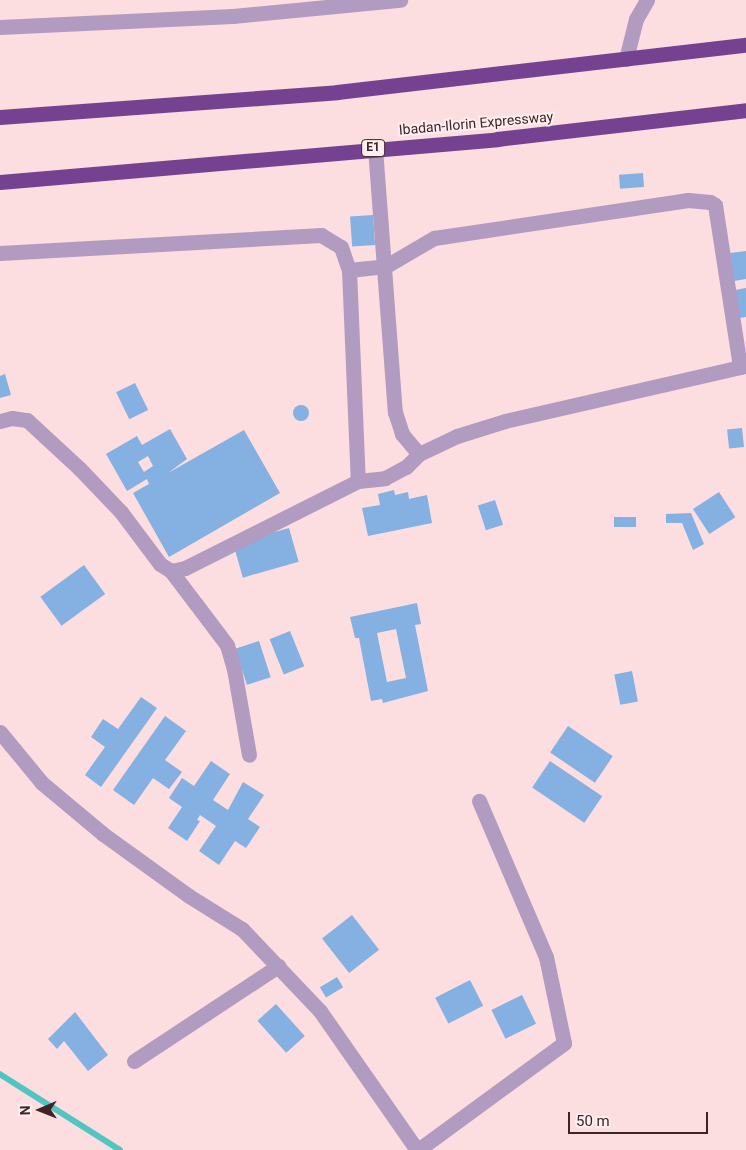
<!DOCTYPE html>
<style>
body{margin:0}
#map{position:relative;width:746px;height:1150px;overflow:hidden;background:#fcdde0;font-family:Roboto,sans-serif}
div>[style]{position:absolute}
[style*='--x']{left:calc(var(--x)*1px);top:calc(var(--y)*1px);width:calc(var(--w)*1px);rotate:calc(var(--a)*1deg)}
.stream>*{height:5.5px;margin:-2.75px;padding:0 2.75px;transform-origin:2.75px;border-radius:2.75px;background:#50c5c1}
.building>*{inset:0;background:#84b0e2;transform-origin:0 0}
.round{border-radius:50%}
.minor>*{height:15px;margin:-7.5px;padding:0 7.5px;transform-origin:7.5px;border-radius:7.5px;background:#b29bc0}
.highway>*{height:15px;margin:-7.5px;padding:0 7.5px;transform-origin:7.5px;border-radius:7.5px;background:#744290}
span{translate:-50% -50%;white-space:nowrap;text-align:center;line-height:1.15;-webkit-text-stroke:4px #ffeff0;paint-order:stroke}
.shield-label span{padding:1px 4px;background:#ffeff0;border:1px solid;border-radius:4px;-webkit-text-stroke-width:0}
.shield-label{font-size:12px;color:#3f2327;font-weight:700}
.street-label{font-size:14px;color:#3f2327}
.north{position:absolute;left:15px;top:1085px;width:50px;height:50px;-webkit-text-stroke:4px #ffeff0;paint-order:stroke;rotate:269deg;font-size:14px;font-weight:700;line-height:20px;text-align:center;color:#3f2327}
.north::after{content:'';display:block;margin:auto;width:18px;height:22px;background:#3f2327;clip-path:polygon(50% 0,100% 100%,50% 72%,0 100%)}
.scale{position:absolute;left:568px;top:1112px;width:140px;height:22px;box-sizing:border-box;border:2px solid #3f2327;border-top:0;padding-left:6px;font-size:15px;line-height:18px;white-space:nowrap;color:#3f2327;-webkit-text-stroke:4px #ffeff0;paint-order:stroke}
</style>
<div id="map">
<div class="stream">
<i style="--x:0;--y:1074;--w:142;--a:32.3"></i>
</div>
<div class="building">
<i style="left:643px;top:173px;width:14px;height:24px;rotate:86deg"></i>
<i style="left:373px;top:215px;width:30px;height:23px;rotate:86deg"></i>
<i style="clip-path:polygon(746px 251px,746px 279px,734px 281px,730px 253px)"></i>
<i style="clip-path:polygon(746px 288px,746px 317px,739px 318px,735px 290px)"></i>
<i style="clip-path:polygon(5px 374px,11px 395px,0 398px,0 376px)"></i>
<i style="left:135px;top:383px;width:30px;height:21px;rotate:64deg"></i>
<i class="round" style="left:293px;top:405px;width:16px;height:16px"></i>
<i style="left:742px;top:428px;width:19px;height:15px;rotate:84deg"></i>
<i style="clip-path:polygon(evenodd,170px 429px,187px 459px,168px 473px,244px 430px,280px 493px,169px 557px,133px 493px,149px 484px,147px 479px,127px 491px,106px 454px,137px 436px,142px 445px,170px 429px,148px 456px,153px 466px,144px 472px,138px 462px,148px 456px)"></i>
<i style="clip-path:polygon(394px 490px,395px 495px,408px 492px,409px 499px,427px 495px,432px 523px,368px 536px,362px 508px,380px 505px,378px 494px)"></i>
<i style="left:719px;top:492px;width:30px;height:31px;rotate:57deg"></i>
<i style="left:495px;top:500px;width:26px;height:18px;rotate:72deg"></i>
<i style="clip-path:polygon(691px 513px,704px 544px,693px 550px,682px 523px,666px 523px,666px 514px)"></i>
<i style="left:636px;top:517px;width:10px;height:22px;rotate:90deg"></i>
<i style="left:289px;top:528px;width:35px;height:58px;rotate:74deg"></i>
<i style="left:84px;top:565px;width:36px;height:54px;rotate:54deg"></i>
<i style="clip-path:polygon(evenodd,417px 603px,421px 624px,415px 625px,428px 691px,383px 703px,382px 699px,371px 701px,359px 638px,355px 638px,350px 617px,417px 603px,396px 629px,406px 678px,387px 682px,377px 633px,396px 629px)"></i>
<i style="left:290px;top:631px;width:38px;height:22px;rotate:68deg"></i>
<i style="left:259px;top:641px;width:38px;height:25px;rotate:72deg"></i>
<i style="left:632px;top:671px;width:31px;height:18px;rotate:79deg"></i>
<i style="clip-path:polygon(141px 697px,157px 708px,101px 787px,85px 775px,105px 747px,91px 737px,103px 719px,118px 729px)"></i>
<i style="clip-path:polygon(165px 716px,186px 731px,165px 760px,182px 772px,169px 789px,153px 778px,134px 805px,113px 790px)"></i>
<i style="left:568px;top:726px;width:54px;height:32px;rotate:34deg"></i>
<i style="clip-path:polygon(211px 761px,230px 774px,213px 800px,228px 810px,243px 782px,264px 795px,248px 819px,260px 827px,246px 848px,235px 841px,219px 865px,199px 851px,216px 826px,200px 815px,197px 820px,200px 821px,187px 841px,168px 828px,182px 807px,169px 798px,182px 778px,194px 786px)"></i>
<i style="left:550px;top:761px;width:63px;height:32px;rotate:34deg"></i>
<i style="left:352px;top:915px;width:44px;height:38px;rotate:52deg"></i>
<i style="left:337px;top:977px;width:12px;height:20px;rotate:59deg"></i>
<i style="left:470px;top:980px;width:29px;height:39px;rotate:63deg"></i>
<i style="left:522px;top:995px;width:32px;height:34px;rotate:64deg"></i>
<i style="left:276px;top:1004px;width:43px;height:25px;rotate:48deg"></i>
<i style="clip-path:polygon(75px 1012px,108px 1055px,88px 1071px,64px 1041px,57px 1049px,48px 1039px)"></i>
</div>
<div class="minor">
<i style="--x:0;--y:27;--w:233;--a:-2.7"></i>
<i style="--x:233;--y:16;--w:168;--a:-5.5"></i>
<i style="--x:626;--y:59;--w:41;--a:-76"></i>
<i style="--x:636;--y:19;--w:22;--a:-60"></i>
<i style="--x:375;--y:148;--w:265;--a:85.7"></i>
<i style="--x:395;--y:412;--w:23;--a:72"></i>
<i style="--x:402;--y:434;--w:26;--a:50"></i>
<i style="--x:0;--y:253;--w:322;--a:-3.2"></i>
<i style="--x:321;--y:235;--w:23;--a:31"></i>
<i style="--x:341;--y:247;--w:24;--a:71"></i>
<i style="--x:349;--y:270;--w:211;--a:87.6"></i>
<i style="--x:349;--y:270;--w:37;--a:-6"></i>
<i style="--x:386;--y:266;--w:56;--a:-30.3"></i>
<i style="--x:434;--y:238;--w:257;--a:-8.5"></i>
<i style="--x:688;--y:200;--w:22;--a:5"></i>
<i style="--x:710;--y:202;--w:6;--a:31"></i>
<i style="--x:715;--y:205;--w:164;--a:81.2"></i>
<i style="--x:0;--y:421;--w:12;--a:-14"></i>
<i style="--x:12;--y:418;--w:15;--a:8"></i>
<i style="--x:27;--y:420;--w:71;--a:42.7"></i>
<i style="--x:79;--y:468;--w:61;--a:46.3"></i>
<i style="--x:121;--y:512;--w:65;--a:53.1"></i>
<i style="--x:160;--y:564;--w:13;--a:32"></i>
<i style="--x:171;--y:571;--w:41;--a:52.9"></i>
<i style="--x:196;--y:604;--w:51;--a:52.9"></i>
<i style="--x:227;--y:645;--w:25;--a:74"></i>
<i style="--x:234;--y:669;--w:87;--a:80.1"></i>
<i style="--x:171;--y:571;--w:14;--a:-12"></i>
<i style="--x:185;--y:568;--w:194;--a:-26.7"></i>
<i style="--x:358;--y:481;--w:27;--a:-6"></i>
<i style="--x:385;--y:478;--w:24;--a:-28"></i>
<i style="--x:406;--y:467;--w:18;--a:-45"></i>
<i style="--x:419;--y:454;--w:42;--a:-25.3"></i>
<i style="--x:457;--y:436;--w:50;--a:-17.4"></i>
<i style="--x:505;--y:421;--w:247;--a:-12.9"></i>
<i style="--x:0;--y:732;--w:66;--a:50.5"></i>
<i style="--x:42;--y:783;--w:80;--a:39.9"></i>
<i style="--x:103;--y:834;--w:106;--a:35.8"></i>
<i style="--x:189;--y:896;--w:62;--a:31.9"></i>
<i style="--x:242;--y:929;--w:113;--a:46.4"></i>
<i style="--x:320;--y:1011;--w:169;--a:55.1"></i>
<i style="--x:134;--y:1061;--w:173;--a:-33.4"></i>
<i style="--x:418;--y:1150;--w:181;--a:-36.2"></i>
<i style="--x:564;--y:1043;--w:88;--a:-101.8"></i>
<i style="--x:546;--y:957;--w:170;--a:-113.2"></i>
</div>
<div class="highway">
<i style="--x:0;--y:117;--w:338;--a:-4.2"></i>
<i style="--x:337;--y:92;--w:412;--a:-6.6"></i>
<i style="--x:0;--y:182;--w:499;--a:-4.9"></i>
<i style="--x:497;--y:139;--w:251;--a:-6.6"></i>
</div>
<div class="shield-label">
<span style="left:373px;top:148px">E1</span>
</div>
<div class="street-label">
<span style="left:476px;top:123px;rotate:-5deg">Ibadan-Ilorin Expressway</span>
</div>
<div class="north">N</div>
<div class="scale">50 m</div>
</div>
